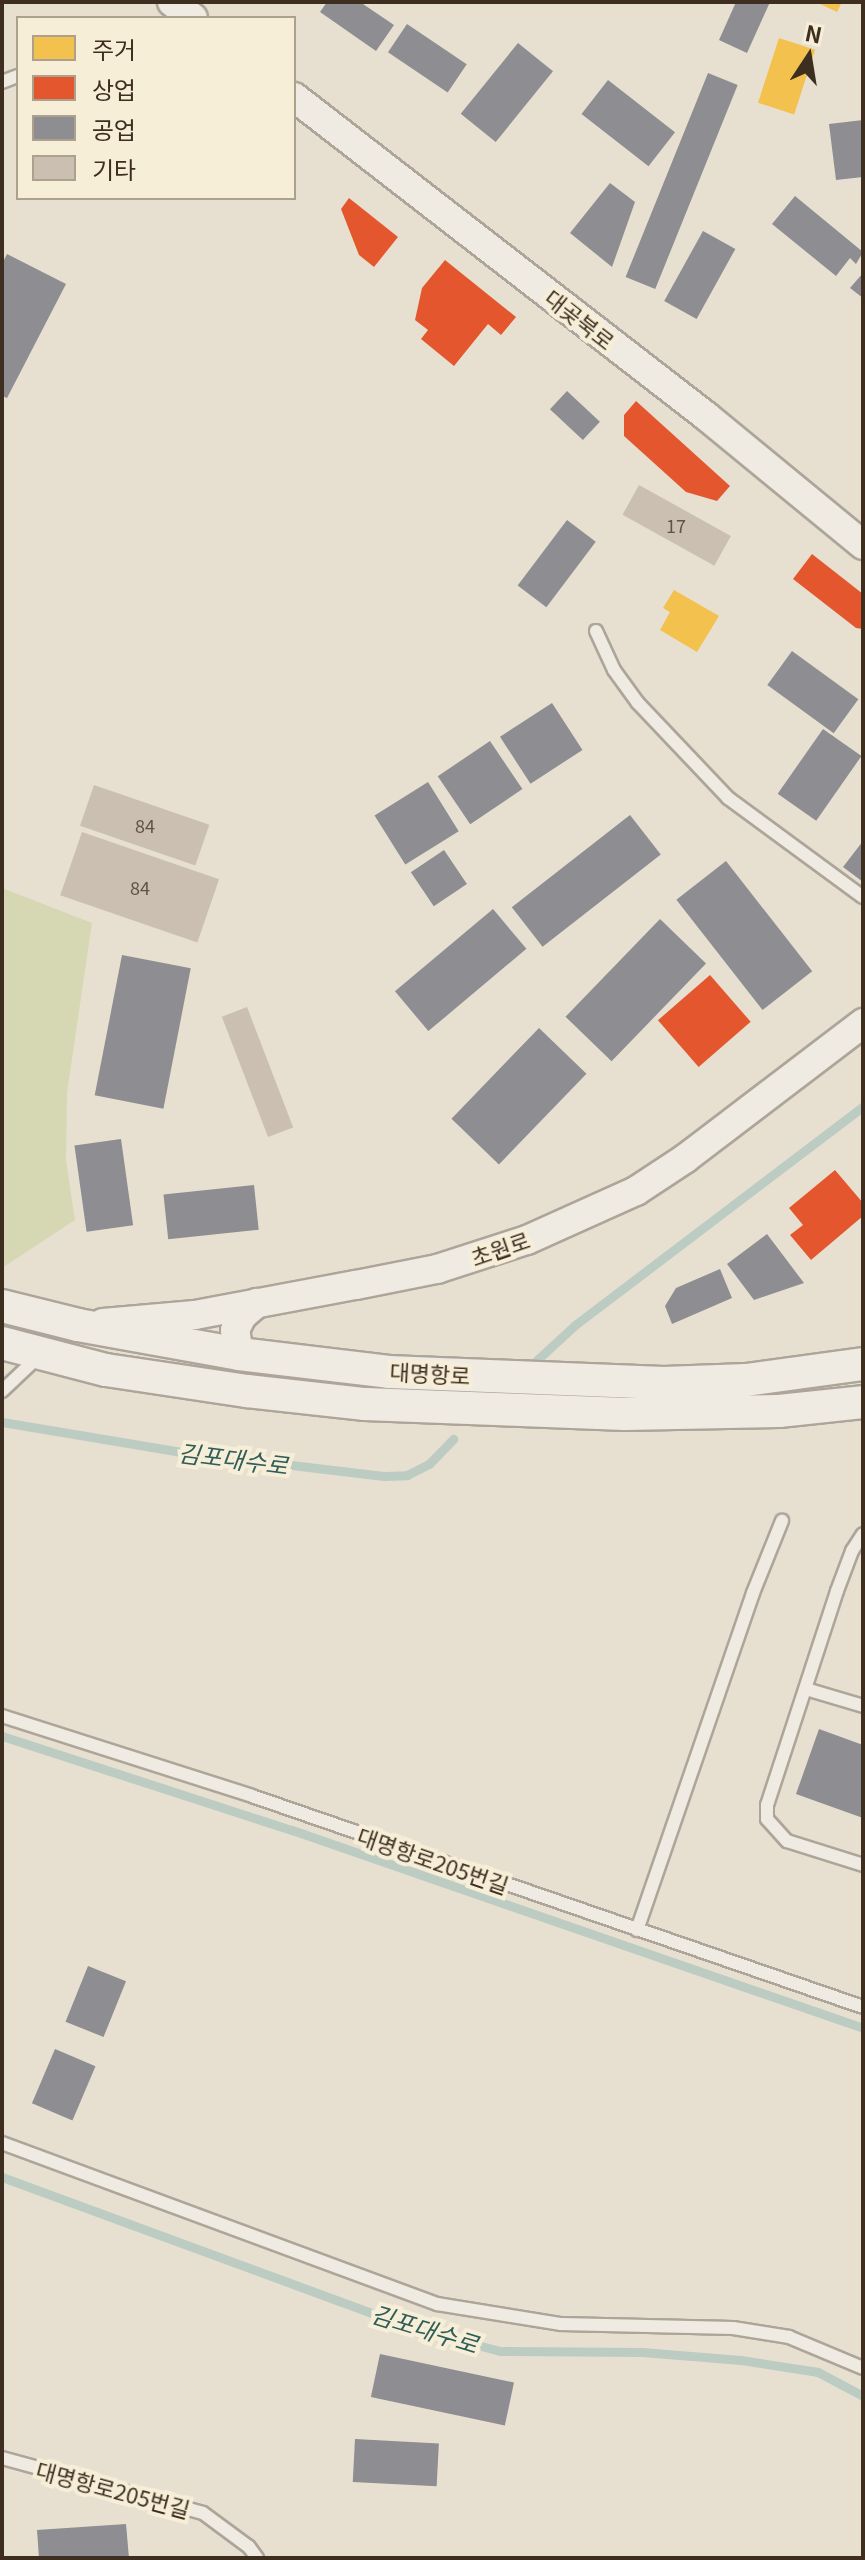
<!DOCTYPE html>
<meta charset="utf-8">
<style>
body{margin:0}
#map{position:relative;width:865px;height:2560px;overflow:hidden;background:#e7e0d1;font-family:Georgia,"Noto Sans KR",serif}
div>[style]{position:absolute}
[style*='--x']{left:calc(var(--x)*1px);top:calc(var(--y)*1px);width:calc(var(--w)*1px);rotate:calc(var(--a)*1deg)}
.green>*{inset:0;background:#d6d7b3}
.homes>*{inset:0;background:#f2c14e;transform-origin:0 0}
.shops>*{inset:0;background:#e4572e;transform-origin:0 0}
.industry>*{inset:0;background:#8d8d92;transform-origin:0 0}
.stream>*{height:9px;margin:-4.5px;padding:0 4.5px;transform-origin:4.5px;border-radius:4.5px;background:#bcccc2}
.building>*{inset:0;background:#cbbfb2;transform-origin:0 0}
.roads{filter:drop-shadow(2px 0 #ada599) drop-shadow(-2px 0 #ada599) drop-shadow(0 2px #ada599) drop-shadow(0 -2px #ada599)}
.service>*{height:12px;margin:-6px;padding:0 6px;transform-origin:6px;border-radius:6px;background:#efebe3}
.tertiary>*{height:28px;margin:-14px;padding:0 14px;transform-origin:14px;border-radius:14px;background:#efebe3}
.secondary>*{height:32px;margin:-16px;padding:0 16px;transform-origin:16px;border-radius:16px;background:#efebe3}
span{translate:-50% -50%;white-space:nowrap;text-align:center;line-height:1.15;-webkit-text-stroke:8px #f7eed8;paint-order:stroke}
.number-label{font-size:18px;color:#605244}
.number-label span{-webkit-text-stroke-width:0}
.street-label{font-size:22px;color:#3d2e20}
.water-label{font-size:24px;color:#2f5d5a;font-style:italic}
.frame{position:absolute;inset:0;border:4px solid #3d2e20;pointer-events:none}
.legend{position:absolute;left:16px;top:16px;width:280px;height:184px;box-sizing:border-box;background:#f7eed8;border:2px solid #ada18e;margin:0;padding:10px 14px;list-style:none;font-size:24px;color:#3d2e20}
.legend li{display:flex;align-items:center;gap:16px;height:40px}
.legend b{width:40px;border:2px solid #ada18e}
.north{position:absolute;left:769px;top:16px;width:80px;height:80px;-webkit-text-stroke:6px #f7eed8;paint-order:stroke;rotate:12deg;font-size:22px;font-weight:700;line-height:32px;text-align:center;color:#3d2e20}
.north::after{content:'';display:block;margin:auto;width:28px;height:36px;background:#3d2e20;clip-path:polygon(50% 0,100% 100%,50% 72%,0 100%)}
</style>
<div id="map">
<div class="green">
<i style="clip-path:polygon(2px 888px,92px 923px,67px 1093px,66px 1161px,75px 1220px,2px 1268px)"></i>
</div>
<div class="homes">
<i style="clip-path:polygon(816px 2px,842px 2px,837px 12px)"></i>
<i style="left:779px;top:38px;width:38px;height:68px;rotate:18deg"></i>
<i style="clip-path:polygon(674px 590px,719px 616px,697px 652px,660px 630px,670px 612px,663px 608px)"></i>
</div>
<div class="shops">
<i style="clip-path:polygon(349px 198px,398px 237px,374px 267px,359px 255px,341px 209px)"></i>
<i style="clip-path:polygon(445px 260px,516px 317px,501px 335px,488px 324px,454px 366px,421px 339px,428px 330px,415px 320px,422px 288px)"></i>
<i style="clip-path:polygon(636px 401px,730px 486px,717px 501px,686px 492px,624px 436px,624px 415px)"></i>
<i style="clip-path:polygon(812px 554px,863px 594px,863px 629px,856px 628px,793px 579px)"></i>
<i style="left:710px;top:975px;width:62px;height:69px;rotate:49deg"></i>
<i style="clip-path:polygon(835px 1170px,863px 1203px,863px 1216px,811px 1260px,790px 1235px,803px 1225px,789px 1208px)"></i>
</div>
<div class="industry">
<i style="clip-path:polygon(327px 2px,360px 2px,394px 25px,376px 51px,320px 12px)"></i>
<i style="clip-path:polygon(736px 2px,770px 2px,747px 53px,719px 40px)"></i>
<i style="left:407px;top:24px;width:72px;height:34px;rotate:34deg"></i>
<i style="left:518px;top:43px;width:45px;height:91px;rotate:39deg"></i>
<i style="left:708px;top:73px;width:32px;height:220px;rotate:22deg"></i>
<i style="left:608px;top:80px;width:85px;height:43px;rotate:38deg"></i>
<i style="clip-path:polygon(863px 120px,863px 177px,836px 180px,829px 124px)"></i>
<i style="clip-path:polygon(610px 183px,635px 202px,612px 267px,570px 233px)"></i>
<i style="clip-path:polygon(795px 196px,863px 252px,856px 264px,850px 258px,836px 276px,772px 224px)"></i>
<i style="left:703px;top:231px;width:37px;height:80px;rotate:29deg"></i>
<i style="clip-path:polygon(7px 254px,66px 284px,7px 398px,2px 396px,2px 264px)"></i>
<i style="clip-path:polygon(863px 273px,863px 298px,850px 288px)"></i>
<i style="left:567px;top:391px;width:45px;height:25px;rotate:43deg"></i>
<i style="left:567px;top:520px;width:36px;height:82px;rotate:37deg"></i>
<i style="left:792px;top:651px;width:82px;height:42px;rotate:36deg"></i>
<i style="left:552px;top:703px;width:56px;height:62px;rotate:57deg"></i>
<i style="left:823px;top:729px;width:47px;height:79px;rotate:35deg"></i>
<i style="left:490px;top:741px;width:58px;height:63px;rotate:56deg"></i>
<i style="left:428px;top:782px;width:58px;height:63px;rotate:58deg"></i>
<i style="left:630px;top:815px;width:50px;height:150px;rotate:52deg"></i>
<i style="clip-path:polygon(863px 841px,863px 882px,843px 867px)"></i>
<i style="left:444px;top:850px;width:41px;height:40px;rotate:56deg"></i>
<i style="left:726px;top:861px;width:140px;height:63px;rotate:52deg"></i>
<i style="left:493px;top:909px;width:52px;height:128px;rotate:50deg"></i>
<i style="left:660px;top:919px;width:64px;height:136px;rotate:44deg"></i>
<i style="left:122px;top:955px;width:70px;height:143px;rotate:11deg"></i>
<i style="left:539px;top:1028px;width:66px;height:126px;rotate:44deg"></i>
<i style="left:121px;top:1139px;width:87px;height:47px;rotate:82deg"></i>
<i style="left:254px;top:1185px;width:45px;height:91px;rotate:84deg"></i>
<i style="clip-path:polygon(767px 1234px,804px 1283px,754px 1300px,727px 1264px)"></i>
<i style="clip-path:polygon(720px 1269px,732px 1298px,672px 1324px,665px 1306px,676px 1288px)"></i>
<i style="clip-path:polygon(819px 1729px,863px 1745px,863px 1818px,796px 1794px)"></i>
<i style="left:88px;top:1966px;width:41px;height:60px;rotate:22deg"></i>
<i style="left:55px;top:2049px;width:44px;height:59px;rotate:23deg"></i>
<i style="left:380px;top:2354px;width:137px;height:44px;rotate:12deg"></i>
<i style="left:355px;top:2439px;width:84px;height:43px;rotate:3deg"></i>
<i style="clip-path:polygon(126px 2524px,129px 2558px,39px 2558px,37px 2530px)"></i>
</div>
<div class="stream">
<i style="--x:537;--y:1360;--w:52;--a:-42.6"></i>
<i style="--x:575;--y:1325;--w:362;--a:-37.2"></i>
<i style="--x:2;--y:1422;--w:182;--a:9.5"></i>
<i style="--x:182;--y:1452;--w:203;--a:6.8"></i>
<i style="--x:384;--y:1476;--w:23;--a:-2"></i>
<i style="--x:407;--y:1475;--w:25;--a:-27"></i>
<i style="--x:429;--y:1464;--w:35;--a:-46"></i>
<i style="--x:2;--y:1736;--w:305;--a:18"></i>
<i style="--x:292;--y:1830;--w:604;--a:19.12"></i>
<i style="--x:2;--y:2177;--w:438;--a:20.2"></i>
<i style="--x:413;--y:2328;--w:90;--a:14.8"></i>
<i style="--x:500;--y:2351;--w:142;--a:0.4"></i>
<i style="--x:642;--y:2352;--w:99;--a:4.6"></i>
<i style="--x:741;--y:2360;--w:78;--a:8.9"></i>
<i style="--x:818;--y:2372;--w:51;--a:28.1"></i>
</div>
<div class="building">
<i style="left:639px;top:485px;width:105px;height:34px;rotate:29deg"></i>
<i style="left:94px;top:785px;width:122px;height:43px;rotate:19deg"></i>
<i style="left:82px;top:832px;width:145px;height:67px;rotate:19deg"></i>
<i style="left:247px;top:1007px;width:129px;height:27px;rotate:69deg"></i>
</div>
<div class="roads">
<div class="service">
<i style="--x:2;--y:82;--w:17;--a:-21"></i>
<i style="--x:596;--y:631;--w:43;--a:65.2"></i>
<i style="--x:614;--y:670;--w:41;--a:54"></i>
<i style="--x:638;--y:703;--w:131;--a:46.5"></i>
<i style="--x:728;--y:798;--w:167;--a:36.3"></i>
<i style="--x:2;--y:1391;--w:51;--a:-43.4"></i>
<i style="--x:863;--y:1534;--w:20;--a:123"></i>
<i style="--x:852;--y:1551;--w:43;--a:110.6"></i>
<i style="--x:837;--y:1591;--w:225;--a:108.1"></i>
<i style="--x:767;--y:1805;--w:14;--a:90"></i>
<i style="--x:767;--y:1819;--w:30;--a:48"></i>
<i style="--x:787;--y:1841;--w:80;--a:17.5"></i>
<i style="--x:806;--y:1689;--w:59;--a:16.6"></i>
<i style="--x:2;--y:1716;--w:262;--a:17.7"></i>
<i style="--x:252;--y:1796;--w:646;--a:19.05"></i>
<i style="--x:637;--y:1930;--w:356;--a:-71"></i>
<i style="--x:753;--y:1593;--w:78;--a:-68.1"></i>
<i style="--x:2;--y:2143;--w:464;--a:20.3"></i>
<i style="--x:437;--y:2304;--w:126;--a:9.2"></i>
<i style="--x:561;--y:2324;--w:172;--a:1.3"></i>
<i style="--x:733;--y:2328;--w:57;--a:9.1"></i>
<i style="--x:789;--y:2337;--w:80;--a:22.7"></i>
<i style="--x:2;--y:2458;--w:208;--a:15.3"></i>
<i style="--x:203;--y:2513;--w:57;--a:36.5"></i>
<i style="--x:249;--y:2547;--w:14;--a:54"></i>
</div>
<div class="tertiary">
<i style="--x:172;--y:2;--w:26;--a:37"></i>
<i style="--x:294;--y:97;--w:521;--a:37.75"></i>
<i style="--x:706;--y:416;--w:203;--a:39.4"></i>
<i style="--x:103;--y:1323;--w:92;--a:-5"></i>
<i style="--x:195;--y:1315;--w:164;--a:-10.6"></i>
<i style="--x:356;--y:1285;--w:83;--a:-11.2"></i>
<i style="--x:437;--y:1269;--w:95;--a:-17.9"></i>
<i style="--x:527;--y:1240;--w:120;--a:-24.2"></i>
<i style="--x:636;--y:1191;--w:60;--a:-33.4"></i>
<i style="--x:686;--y:1158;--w:223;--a:-37.3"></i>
<i style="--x:239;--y:1354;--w:24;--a:-99"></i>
<i style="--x:235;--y:1330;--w:16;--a:-63"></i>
<i style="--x:242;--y:1316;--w:20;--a:-41"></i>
</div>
<div class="secondary">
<i style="--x:2;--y:1306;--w:78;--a:14"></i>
<i style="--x:78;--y:1325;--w:164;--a:10.2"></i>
<i style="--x:239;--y:1354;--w:151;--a:6.8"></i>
<i style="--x:389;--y:1372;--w:275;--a:2.3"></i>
<i style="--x:664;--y:1383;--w:82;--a:-2.1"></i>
<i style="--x:746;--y:1380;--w:118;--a:-7.8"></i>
<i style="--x:2;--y:1343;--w:107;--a:14.6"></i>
<i style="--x:106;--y:1370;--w:143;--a:8.5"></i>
<i style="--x:247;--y:1391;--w:119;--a:6.3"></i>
<i style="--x:365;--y:1404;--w:260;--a:2.2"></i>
<i style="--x:625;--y:1414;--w:154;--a:-1.1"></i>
<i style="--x:779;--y:1411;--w:84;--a:-6.1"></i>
</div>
</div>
<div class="number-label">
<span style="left:676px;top:525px">17</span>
<span style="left:145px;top:825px">84</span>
<span style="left:140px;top:887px">84</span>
</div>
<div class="street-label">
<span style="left:580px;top:319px;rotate:38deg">대곶북로</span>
<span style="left:500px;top:1248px;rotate:-19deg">초원로</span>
<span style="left:430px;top:1373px;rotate:3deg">대명항로</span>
<span style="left:433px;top:1860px;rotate:19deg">대명항로205번길</span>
<span style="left:113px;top:2489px;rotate:15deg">대명항로205번길</span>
</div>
<div class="water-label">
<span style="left:233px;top:1458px;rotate:7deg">김포대수로</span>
<span style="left:425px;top:2328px;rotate:17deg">김포대수로</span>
</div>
<div class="frame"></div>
<ul class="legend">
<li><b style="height:22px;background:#f2c14e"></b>주거</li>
<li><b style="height:22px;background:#e4572e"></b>상업</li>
<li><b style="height:22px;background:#8d8d92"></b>공업</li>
<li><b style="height:22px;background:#cbbfb2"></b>기타</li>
</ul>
<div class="north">N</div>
</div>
